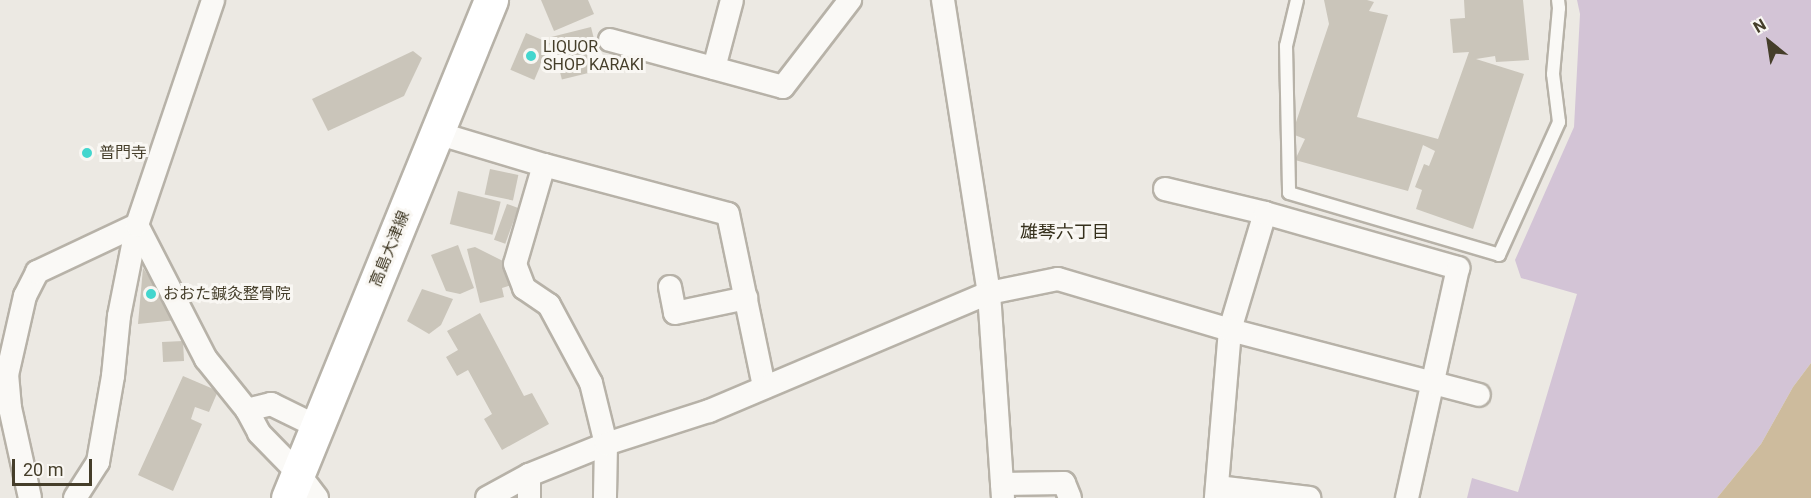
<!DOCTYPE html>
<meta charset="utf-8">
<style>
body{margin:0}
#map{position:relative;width:1811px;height:498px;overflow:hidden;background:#ece9e3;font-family:Roboto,"Noto Sans JP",sans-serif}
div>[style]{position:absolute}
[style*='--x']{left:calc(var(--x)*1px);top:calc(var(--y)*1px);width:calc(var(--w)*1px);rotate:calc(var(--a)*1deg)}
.green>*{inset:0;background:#d3c4d6}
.water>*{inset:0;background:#cdbb9d}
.building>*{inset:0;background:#cac5ba;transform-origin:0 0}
.roads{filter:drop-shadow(2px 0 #b7b2a8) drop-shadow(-2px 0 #b7b2a8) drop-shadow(0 2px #b7b2a8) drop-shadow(0 -2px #b7b2a8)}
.service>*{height:12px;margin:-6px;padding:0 6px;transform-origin:6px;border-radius:6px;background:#faf9f6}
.minor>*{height:22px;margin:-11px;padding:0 11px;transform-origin:11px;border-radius:11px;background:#faf9f6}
.secondary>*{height:33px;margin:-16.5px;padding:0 16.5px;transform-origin:16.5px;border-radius:16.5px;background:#fff}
.dots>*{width:16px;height:16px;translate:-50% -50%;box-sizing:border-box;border:3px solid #f9f7f3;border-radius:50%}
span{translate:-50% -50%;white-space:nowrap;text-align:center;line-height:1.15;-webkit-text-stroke:6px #f9f7f3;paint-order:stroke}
.poi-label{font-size:16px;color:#453e2a}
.left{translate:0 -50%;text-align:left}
.street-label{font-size:16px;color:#453e2a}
.neighbourhood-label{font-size:18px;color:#36301c}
.north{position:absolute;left:1739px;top:12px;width:60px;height:60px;-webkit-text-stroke:4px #f9f7f3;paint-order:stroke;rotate:330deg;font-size:16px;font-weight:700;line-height:24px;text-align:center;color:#453e2a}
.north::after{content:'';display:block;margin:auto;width:21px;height:27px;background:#453e2a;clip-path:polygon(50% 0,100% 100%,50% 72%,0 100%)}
.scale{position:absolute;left:12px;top:459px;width:80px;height:27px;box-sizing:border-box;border:3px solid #453e2a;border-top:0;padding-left:8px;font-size:18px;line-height:21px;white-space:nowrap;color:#453e2a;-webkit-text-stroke:4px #f9f7f3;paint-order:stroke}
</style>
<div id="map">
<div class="green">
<i style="clip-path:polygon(1577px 0,1811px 0,1811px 363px,1793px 387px,1761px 444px,1717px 498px,1467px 498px,1472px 478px,1518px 492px,1577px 294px,1521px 278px,1515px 260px,1574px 127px,1580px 14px)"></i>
</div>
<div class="water">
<i style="clip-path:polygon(1811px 363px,1811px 498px,1717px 498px,1761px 444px,1793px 387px)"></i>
</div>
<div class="building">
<i style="clip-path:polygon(541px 0,588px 0,594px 14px,554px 31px)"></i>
<i style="clip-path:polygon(1324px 0,1367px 0,1374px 2px,1369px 11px,1388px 15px,1357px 117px,1438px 139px,1469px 52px,1453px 53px,1450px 19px,1465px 18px,1464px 0,1523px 0,1529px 60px,1496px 62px,1495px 56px,1476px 59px,1524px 74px,1473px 229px,1416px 209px,1422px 190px,1415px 187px,1424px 164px,1429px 166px,1435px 151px,1423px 145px,1408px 191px,1295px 160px,1305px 139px,1292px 134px,1329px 24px)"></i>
<i style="left:591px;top:27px;width:44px;height:41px;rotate:76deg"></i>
<i style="left:526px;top:33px;width:26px;height:40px;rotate:23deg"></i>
<i style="clip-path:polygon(413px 51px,422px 58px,404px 96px,328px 131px,312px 99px)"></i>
<i style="left:490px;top:169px;width:29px;height:26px;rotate:12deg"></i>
<i style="left:458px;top:191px;width:44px;height:34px;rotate:14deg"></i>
<i style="left:507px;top:204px;width:12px;height:38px;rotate:20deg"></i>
<i style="clip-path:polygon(458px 245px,474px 288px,460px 294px,446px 291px,431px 255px)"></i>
<i style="clip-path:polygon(475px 247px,503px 261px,512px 285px,502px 288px,504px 297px,480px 303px,467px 249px)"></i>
<i style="clip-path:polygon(143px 268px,177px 320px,138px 324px)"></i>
<i style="clip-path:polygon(422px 289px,453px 299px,441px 325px,429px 334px,407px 321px)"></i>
<i style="clip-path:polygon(480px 313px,524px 396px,532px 393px,549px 424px,502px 450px,484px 419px,492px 414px,468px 370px,457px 376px,446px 357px,458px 350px,447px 331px)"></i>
<i style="left:183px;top:341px;width:20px;height:21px;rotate:87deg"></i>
<i style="clip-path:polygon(183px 376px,218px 391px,209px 412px,195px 407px,191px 419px,202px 424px,173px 491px,138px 475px)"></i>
</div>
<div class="roads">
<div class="service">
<i style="--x:1297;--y:0;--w:47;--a:103.4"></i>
<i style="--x:1286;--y:46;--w:147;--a:88.8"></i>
<i style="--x:1289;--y:193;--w:219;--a:16.4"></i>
<i style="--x:1499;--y:255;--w:146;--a:-65.7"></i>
<i style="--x:1559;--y:122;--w:48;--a:-97.1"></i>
<i style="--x:1553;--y:74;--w:66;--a:-84.8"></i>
<i style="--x:1559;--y:8;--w:8;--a:-97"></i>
</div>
<div class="minor">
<i style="--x:943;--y:0;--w:297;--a:81.1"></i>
<i style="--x:989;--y:293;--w:205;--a:86.1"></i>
<i style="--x:610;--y:40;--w:179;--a:15.2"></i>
<i style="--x:783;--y:87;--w:110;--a:-52.4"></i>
<i style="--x:714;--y:68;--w:70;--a:-75.2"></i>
<i style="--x:437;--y:133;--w:112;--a:16.7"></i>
<i style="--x:544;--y:165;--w:190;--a:14.9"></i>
<i style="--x:728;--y:214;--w:177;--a:78.2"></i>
<i style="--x:544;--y:165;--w:103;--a:106.3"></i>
<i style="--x:515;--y:264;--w:26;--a:69"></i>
<i style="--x:524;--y:288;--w:30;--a:34"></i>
<i style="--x:549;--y:305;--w:89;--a:61.7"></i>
<i style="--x:591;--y:383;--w:63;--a:76.2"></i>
<i style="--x:606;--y:444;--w:54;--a:91.1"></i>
<i style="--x:1165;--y:189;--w:103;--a:13.5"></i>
<i style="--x:1265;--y:213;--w:122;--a:106.7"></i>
<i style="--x:1230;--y:330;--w:169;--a:94.8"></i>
<i style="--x:1265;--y:213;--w:201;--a:15.9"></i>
<i style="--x:1458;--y:268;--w:236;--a:102.5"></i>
<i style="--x:137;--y:225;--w:151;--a:62.8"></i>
<i style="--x:206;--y:359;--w:65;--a:51.2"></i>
<i style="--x:247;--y:410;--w:26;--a:62"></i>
<i style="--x:259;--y:433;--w:57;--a:45.7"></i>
<i style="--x:299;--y:474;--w:30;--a:53"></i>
<i style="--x:670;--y:287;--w:26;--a:79"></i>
<i style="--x:675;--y:313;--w:73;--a:-11.9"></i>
<i style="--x:247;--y:410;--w:25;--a:-14"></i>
<i style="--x:271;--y:404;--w:52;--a:26.1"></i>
<i style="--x:529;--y:475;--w:23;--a:90"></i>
<i style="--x:1002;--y:484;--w:62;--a:-0.9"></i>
<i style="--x:1064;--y:483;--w:16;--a:68"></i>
<i style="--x:1217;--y:487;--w:93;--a:6.8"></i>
<i style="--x:30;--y:498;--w:92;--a:-102.5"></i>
<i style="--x:10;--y:408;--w:33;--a:-95"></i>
<i style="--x:7;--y:375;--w:81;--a:-77.2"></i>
<i style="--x:25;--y:296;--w:27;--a:-63"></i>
<i style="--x:37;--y:272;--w:110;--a:-25.2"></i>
<i style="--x:75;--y:498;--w:43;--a:-57.4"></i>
<i style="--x:98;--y:462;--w:87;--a:-80.1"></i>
<i style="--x:113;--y:376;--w:60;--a:-84.3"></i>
<i style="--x:119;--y:316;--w:93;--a:-78.8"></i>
<i style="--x:137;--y:225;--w:237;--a:-71.3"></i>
<i style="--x:487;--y:498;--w:48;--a:-28.7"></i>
<i style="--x:529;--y:475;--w:83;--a:-21.9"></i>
<i style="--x:606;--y:444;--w:108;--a:-17.8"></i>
<i style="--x:709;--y:411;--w:304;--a:-22.9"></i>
<i style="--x:989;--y:293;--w:70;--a:-11.5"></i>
<i style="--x:1058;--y:279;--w:179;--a:16.5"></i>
<i style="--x:1230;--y:330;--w:257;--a:14.6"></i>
</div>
<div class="secondary">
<i style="--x:288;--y:498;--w:538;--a:-67.82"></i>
</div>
</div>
<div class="dots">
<i style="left:531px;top:56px;background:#43d6ce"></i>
<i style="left:87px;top:153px;background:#43d6ce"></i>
<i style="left:151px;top:294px;background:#43d6ce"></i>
</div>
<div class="poi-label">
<span class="left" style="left:543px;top:56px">LIQUOR<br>SHOP KARAKI</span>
<span class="left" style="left:99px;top:153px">普門寺</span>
<span class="left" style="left:163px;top:294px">おおた鍼灸整骨院</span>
</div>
<div class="street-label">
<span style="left:390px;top:249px;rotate:-68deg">高島大津線</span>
</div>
<div class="neighbourhood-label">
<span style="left:1065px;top:232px">雄琴六丁目</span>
</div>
<div class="north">N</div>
<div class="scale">20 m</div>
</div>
